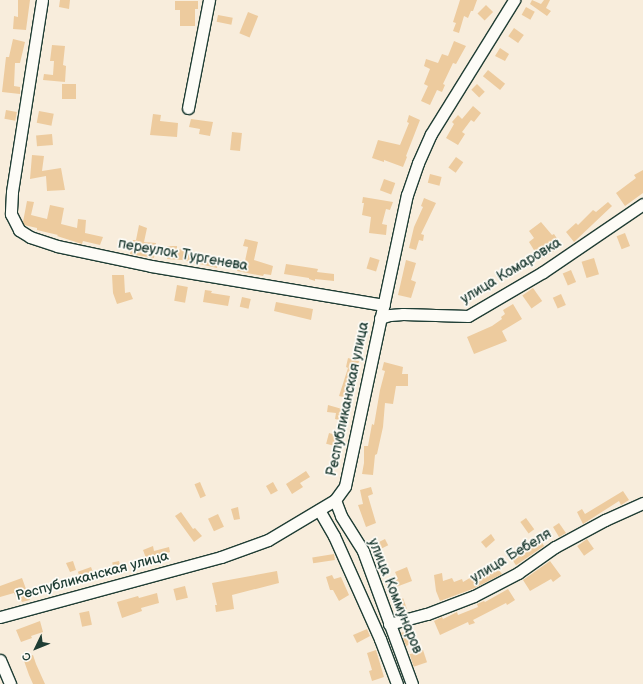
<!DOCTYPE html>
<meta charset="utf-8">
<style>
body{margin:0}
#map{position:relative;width:643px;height:684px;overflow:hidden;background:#f8eddc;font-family:"Balsamiq Sans",sans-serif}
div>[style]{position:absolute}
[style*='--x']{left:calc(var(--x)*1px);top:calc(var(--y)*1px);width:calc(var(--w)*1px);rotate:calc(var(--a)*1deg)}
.building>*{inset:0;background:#edcb9e;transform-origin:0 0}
.roads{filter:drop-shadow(1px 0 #1f3d34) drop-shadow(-1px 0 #1f3d34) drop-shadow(0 1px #1f3d34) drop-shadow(0 -1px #1f3d34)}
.minor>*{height:11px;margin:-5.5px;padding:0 5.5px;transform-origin:5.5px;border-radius:5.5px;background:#fdfcf7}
span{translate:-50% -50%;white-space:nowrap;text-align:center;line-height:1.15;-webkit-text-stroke:3.5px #fdfcf7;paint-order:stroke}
.street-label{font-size:14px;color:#1f3d34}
.north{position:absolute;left:16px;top:628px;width:40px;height:40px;-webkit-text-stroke:3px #fdfcf7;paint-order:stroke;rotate:227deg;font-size:11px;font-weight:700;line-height:16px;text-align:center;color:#1f3d34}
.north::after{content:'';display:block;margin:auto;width:14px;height:18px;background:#1f3d34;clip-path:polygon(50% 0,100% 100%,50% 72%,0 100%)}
</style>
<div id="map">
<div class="building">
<i style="clip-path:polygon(18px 0,30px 0,26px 30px,13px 29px,14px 16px,18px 17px)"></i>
<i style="clip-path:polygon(60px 0,70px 0,69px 9px,59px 7px)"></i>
<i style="clip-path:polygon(460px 0,477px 0,473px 11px,471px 11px,468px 18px,464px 16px,459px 33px,453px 31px,456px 23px,453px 22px)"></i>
<i style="clip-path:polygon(532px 0,541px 4px,544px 0,550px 0,546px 8px,551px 11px,547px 16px,530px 4px)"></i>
<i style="clip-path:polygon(175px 1px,198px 1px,198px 9px,195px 9px,195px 26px,180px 26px,180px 10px,175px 10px)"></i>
<i style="left:486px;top:5px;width:10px;height:12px;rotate:45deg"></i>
<i style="left:526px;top:7px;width:10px;height:9px;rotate:29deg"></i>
<i style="left:248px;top:12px;width:11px;height:23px;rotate:22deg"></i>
<i style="left:218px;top:15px;width:15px;height:7px;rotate:11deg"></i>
<i style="left:514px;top:28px;width:12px;height:10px;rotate:35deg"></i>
<i style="clip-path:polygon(13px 39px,25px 42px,20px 63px,15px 63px,14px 86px,20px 87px,20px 94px,2px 92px,6px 57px,9px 57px)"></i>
<i style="clip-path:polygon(454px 41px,466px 46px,456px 64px,453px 63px,443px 84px,445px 85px,442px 92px,437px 90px,430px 105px,421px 101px,428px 86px,424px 84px,430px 69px,424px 66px,426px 59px,438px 63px,442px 54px,448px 56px)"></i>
<i style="clip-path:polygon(52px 45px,65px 46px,63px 65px,66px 66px,65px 82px,43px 80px,44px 74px,53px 75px,54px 61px,50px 61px)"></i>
<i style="clip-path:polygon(500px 48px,509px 54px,505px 61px,495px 56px)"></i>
<i style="left:488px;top:70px;width:22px;height:8px;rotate:39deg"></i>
<i style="left:76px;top:84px;width:15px;height:14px;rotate:90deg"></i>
<i style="left:477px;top:84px;width:11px;height:8px;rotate:45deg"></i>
<i style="clip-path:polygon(473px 106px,481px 113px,474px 122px,471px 120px,462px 132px,465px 134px,458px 145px,446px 138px,454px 124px,452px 122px,458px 115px,462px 119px)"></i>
<i style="left:6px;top:110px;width:11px;height:9px;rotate:10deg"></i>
<i style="left:39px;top:111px;width:15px;height:12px;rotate:11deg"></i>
<i style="clip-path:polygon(153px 114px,161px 115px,160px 121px,178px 123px,177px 137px,150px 135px)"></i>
<i style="clip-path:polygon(409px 115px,420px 120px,406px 156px,407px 157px,403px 167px,384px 160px,384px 162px,372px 158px,378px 140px,400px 145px,409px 123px,407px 122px)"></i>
<i style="clip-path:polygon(191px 119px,213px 122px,210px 136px,199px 134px,200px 129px,189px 127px)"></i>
<i style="left:232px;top:132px;width:10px;height:18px;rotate:6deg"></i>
<i style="left:52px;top:134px;width:11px;height:16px;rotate:85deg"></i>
<i style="clip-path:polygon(32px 155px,44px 156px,42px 171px,61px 168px,65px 190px,47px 191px,46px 176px,30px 179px)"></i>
<i style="left:456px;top:157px;width:9px;height:13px;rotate:36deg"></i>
<i style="clip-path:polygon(643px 170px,643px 193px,625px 206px,616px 193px,636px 178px,634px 175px)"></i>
<i style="left:430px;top:174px;width:12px;height:9px;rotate:14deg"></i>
<i style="left:384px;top:179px;width:12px;height:12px;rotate:20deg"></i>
<i style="clip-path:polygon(363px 197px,393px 202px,390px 210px,386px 209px,382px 224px,387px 225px,386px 235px,369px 233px,371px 217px,362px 215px,364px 203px,362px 203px)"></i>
<i style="clip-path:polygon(424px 198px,436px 203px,421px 234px,424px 235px,423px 241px,419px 240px,416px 250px,409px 248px,414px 227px,423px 207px,421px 206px)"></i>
<i style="clip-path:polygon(27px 201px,34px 202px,31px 215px,47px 219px,50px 205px,64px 208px,61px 224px,77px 228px,78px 219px,86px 220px,85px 233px,103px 237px,100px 245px,83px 241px,82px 244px,57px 236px,58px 235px,37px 230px,37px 228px,24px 225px,23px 222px)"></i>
<i style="clip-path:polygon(608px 202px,612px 206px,574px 242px,566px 232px,576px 223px,578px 225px,593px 210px,596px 212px)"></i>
<i style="clip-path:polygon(541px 222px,552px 235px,554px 234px,562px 246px,540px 260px,529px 242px,534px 238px,529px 231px)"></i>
<i style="clip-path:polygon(139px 225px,147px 228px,144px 242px,156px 243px,154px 258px,130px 254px,133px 240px,136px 240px)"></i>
<i style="left:625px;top:233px;width:14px;height:9px;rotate:69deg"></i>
<i style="clip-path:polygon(245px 239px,258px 242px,254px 260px,273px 266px,271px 275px,264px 274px,263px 276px,237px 271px,238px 260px,245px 261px,248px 247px,243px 246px)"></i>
<i style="clip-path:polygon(167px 246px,177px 246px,177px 249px,188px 250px,188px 254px,219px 258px,217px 268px,182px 260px,167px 259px)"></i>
<i style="left:370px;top:257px;width:10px;height:12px;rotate:17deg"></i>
<i style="left:594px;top:258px;width:17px;height:13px;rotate:73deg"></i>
<i style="clip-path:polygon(406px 260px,416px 263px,411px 280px,416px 282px,411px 298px,398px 295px)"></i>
<i style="clip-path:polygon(286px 264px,312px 268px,318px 269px,317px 272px,334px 274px,334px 281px,315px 279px,315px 281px,309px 279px,309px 278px,284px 274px)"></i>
<i style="left:571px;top:270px;width:13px;height:9px;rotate:67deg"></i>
<i style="clip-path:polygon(112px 275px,124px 275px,125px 293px,130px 292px,133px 299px,117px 304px,113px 293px)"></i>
<i style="left:177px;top:285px;width:11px;height:16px;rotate:10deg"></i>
<i style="left:533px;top:288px;width:16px;height:13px;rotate:55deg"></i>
<i style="clip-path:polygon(205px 290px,212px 291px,211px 293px,230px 296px,228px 306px,203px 302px)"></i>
<i style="left:561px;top:294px;width:12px;height:9px;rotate:66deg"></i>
<i style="left:242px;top:297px;width:9px;height:10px;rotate:13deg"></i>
<i style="clip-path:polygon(276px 302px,313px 309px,311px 320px,274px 311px)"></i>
<i style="clip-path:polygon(513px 304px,522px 319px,502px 331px,507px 341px,474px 354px,467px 337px,492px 326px,502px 319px,501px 317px,505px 314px,503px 310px)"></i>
<i style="clip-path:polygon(348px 358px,359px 361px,352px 387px,354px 388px,352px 399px,339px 396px,348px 368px,346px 367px)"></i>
<i style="clip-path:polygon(384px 362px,403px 367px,402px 374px,408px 374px,408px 386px,396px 386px,393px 404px,385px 403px,383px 427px,377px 454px,375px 455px,373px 475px,362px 474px,364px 463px,364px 446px,368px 446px,372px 424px,374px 425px,380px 390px,385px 371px,382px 370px)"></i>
<i style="clip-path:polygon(328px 405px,349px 411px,346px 422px,335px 419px,336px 413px,327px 412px)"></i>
<i style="left:329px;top:433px;width:16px;height:11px;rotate:15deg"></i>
<i style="clip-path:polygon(306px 471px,310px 477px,300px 483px,303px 487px,292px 494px,286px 484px)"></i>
<i style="left:200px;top:482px;width:15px;height:6px;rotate:67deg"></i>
<i style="left:273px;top:482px;width:10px;height:8px;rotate:61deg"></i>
<i style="clip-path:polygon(371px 487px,373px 494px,368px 496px,376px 523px,366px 527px,358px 505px,363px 504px,360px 490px)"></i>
<i style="clip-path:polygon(623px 491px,629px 500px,621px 505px,619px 501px,583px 524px,577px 512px,582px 509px,585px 514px)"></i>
<i style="clip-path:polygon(238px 507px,240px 519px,234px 520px,231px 509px)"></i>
<i style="clip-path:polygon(181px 512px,193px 529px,195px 528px,202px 536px,194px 542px,175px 516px)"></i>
<i style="left:218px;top:514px;width:14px;height:11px;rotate:65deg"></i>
<i style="left:526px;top:518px;width:14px;height:7px;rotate:54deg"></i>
<i style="clip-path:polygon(559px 523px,566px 533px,559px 537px,553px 527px)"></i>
<i style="clip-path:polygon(491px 534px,495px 540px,486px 548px,481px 542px)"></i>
<i style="left:538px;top:537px;width:11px;height:34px;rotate:56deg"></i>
<i style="left:385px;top:539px;width:7px;height:14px;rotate:63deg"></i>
<i style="left:587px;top:539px;width:12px;height:12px;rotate:55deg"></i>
<i style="clip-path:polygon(153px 546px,154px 551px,169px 547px,170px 552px,147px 561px,143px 550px)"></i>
<i style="left:334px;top:554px;width:6px;height:22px;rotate:81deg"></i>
<i style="clip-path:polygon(73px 561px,76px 570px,70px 572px,66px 563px)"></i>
<i style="left:119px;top:561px;width:9px;height:7px;rotate:77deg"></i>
<i style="clip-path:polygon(550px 561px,561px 576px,553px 582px,551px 579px,530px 591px,523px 580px)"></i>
<i style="left:91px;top:567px;width:12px;height:14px;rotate:70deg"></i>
<i style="clip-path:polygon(407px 567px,412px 581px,388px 590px,386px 584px,398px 579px,395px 572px)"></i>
<i style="clip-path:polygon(497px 567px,502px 574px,475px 588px,440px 601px,436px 591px,434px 575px,442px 573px,443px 581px,452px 578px,454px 582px,462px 579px,463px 582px,487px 568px,490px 573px)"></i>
<i style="clip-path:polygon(277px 571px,279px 583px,232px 595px,234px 609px,216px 612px,215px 605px,217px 605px,212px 583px)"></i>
<i style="clip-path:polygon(332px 575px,334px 579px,341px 577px,349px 595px,339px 601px,333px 590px,330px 590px,326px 577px)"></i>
<i style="clip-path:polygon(22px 578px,30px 600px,22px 602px,19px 596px,16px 597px,14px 593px,0 597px,0 586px)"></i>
<i style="left:185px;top:586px;width:12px;height:12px;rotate:76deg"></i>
<i style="clip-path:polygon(508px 589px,515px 600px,507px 605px,506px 603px,473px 620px,475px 623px,469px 625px,468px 622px,440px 635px,434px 621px,442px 617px,443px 619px,457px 612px,458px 615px,478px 607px,477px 604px,484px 601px,485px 602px)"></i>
<i style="clip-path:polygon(157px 593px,159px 603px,141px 608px,142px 611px,122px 618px,117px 602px,138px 596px,139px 598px)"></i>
<i style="left:403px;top:598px;width:12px;height:10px;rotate:70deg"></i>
<i style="left:89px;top:611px;width:14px;height:10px;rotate:78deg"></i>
<i style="clip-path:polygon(40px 621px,43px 632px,31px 636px,32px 638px,21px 642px,16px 630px)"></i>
<i style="clip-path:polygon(367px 629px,370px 636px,357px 643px,353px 635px)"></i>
<i style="clip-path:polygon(407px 631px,411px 644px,406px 646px,401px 633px)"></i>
<i style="clip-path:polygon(376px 650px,384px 677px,372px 681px,369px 671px,372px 670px,367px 653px)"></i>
<i style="left:423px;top:650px;width:13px;height:14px;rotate:72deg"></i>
<i style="clip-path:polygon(33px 655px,36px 664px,45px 684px,33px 684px,29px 675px,23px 658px)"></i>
</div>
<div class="roads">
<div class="minor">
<i style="--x:42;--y:0;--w:194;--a:98.9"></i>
<i style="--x:12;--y:192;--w:22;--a:93"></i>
<i style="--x:11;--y:214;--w:18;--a:63"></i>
<i style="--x:19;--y:230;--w:13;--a:32"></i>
<i style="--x:30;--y:237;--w:28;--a:18"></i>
<i style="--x:57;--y:246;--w:96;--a:12"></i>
<i style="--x:151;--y:266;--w:236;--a:9.5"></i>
<i style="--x:188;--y:108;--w:110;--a:-79"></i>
<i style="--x:380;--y:318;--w:10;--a:-17"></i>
<i style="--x:390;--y:315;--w:13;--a:-4"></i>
<i style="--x:403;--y:314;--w:65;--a:1.8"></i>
<i style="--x:468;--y:316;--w:87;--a:-30.4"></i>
<i style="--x:543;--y:272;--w:121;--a:-34.2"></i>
<i style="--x:335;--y:500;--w:17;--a:69"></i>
<i style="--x:341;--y:516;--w:41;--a:57.8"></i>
<i style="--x:363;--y:551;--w:142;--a:69.8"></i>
<i style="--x:319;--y:510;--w:30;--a:60"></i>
<i style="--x:334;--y:536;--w:113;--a:65.9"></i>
<i style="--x:380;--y:639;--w:48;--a:69.3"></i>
<i style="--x:0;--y:617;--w:229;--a:-15.2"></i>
<i style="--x:221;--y:557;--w:50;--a:-19.9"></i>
<i style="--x:268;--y:540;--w:78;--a:-30.8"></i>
<i style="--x:335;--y:500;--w:17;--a:-54"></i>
<i style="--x:345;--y:486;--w:298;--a:-78"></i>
<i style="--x:407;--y:195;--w:34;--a:-71"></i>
<i style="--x:418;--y:163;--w:32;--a:-66"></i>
<i style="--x:431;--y:134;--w:158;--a:-58.2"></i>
<i style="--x:389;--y:624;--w:39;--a:-15"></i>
<i style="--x:427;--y:614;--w:50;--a:-21"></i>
<i style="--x:474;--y:596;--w:50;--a:-27.6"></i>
<i style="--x:518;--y:573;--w:45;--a:-35.1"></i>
<i style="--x:555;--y:547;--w:57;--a:-28.4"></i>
<i style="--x:605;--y:520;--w:42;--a:-24.1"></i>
<i style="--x:0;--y:660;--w:26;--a:67"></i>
</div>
</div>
<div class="street-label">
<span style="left:183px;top:255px;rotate:10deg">переулок Тургенева</span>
<span style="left:511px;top:271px;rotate:-31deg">улица Комаровка</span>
<span style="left:348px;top:399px;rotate:-78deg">Республиканская улица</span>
<span style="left:511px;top:556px;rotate:-31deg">улица Бебеля</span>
<span style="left:92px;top:576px;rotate:-15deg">Республиканская улица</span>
<span style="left:395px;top:596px;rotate:68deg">улица Коммунаров</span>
</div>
<div class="north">С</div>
</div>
